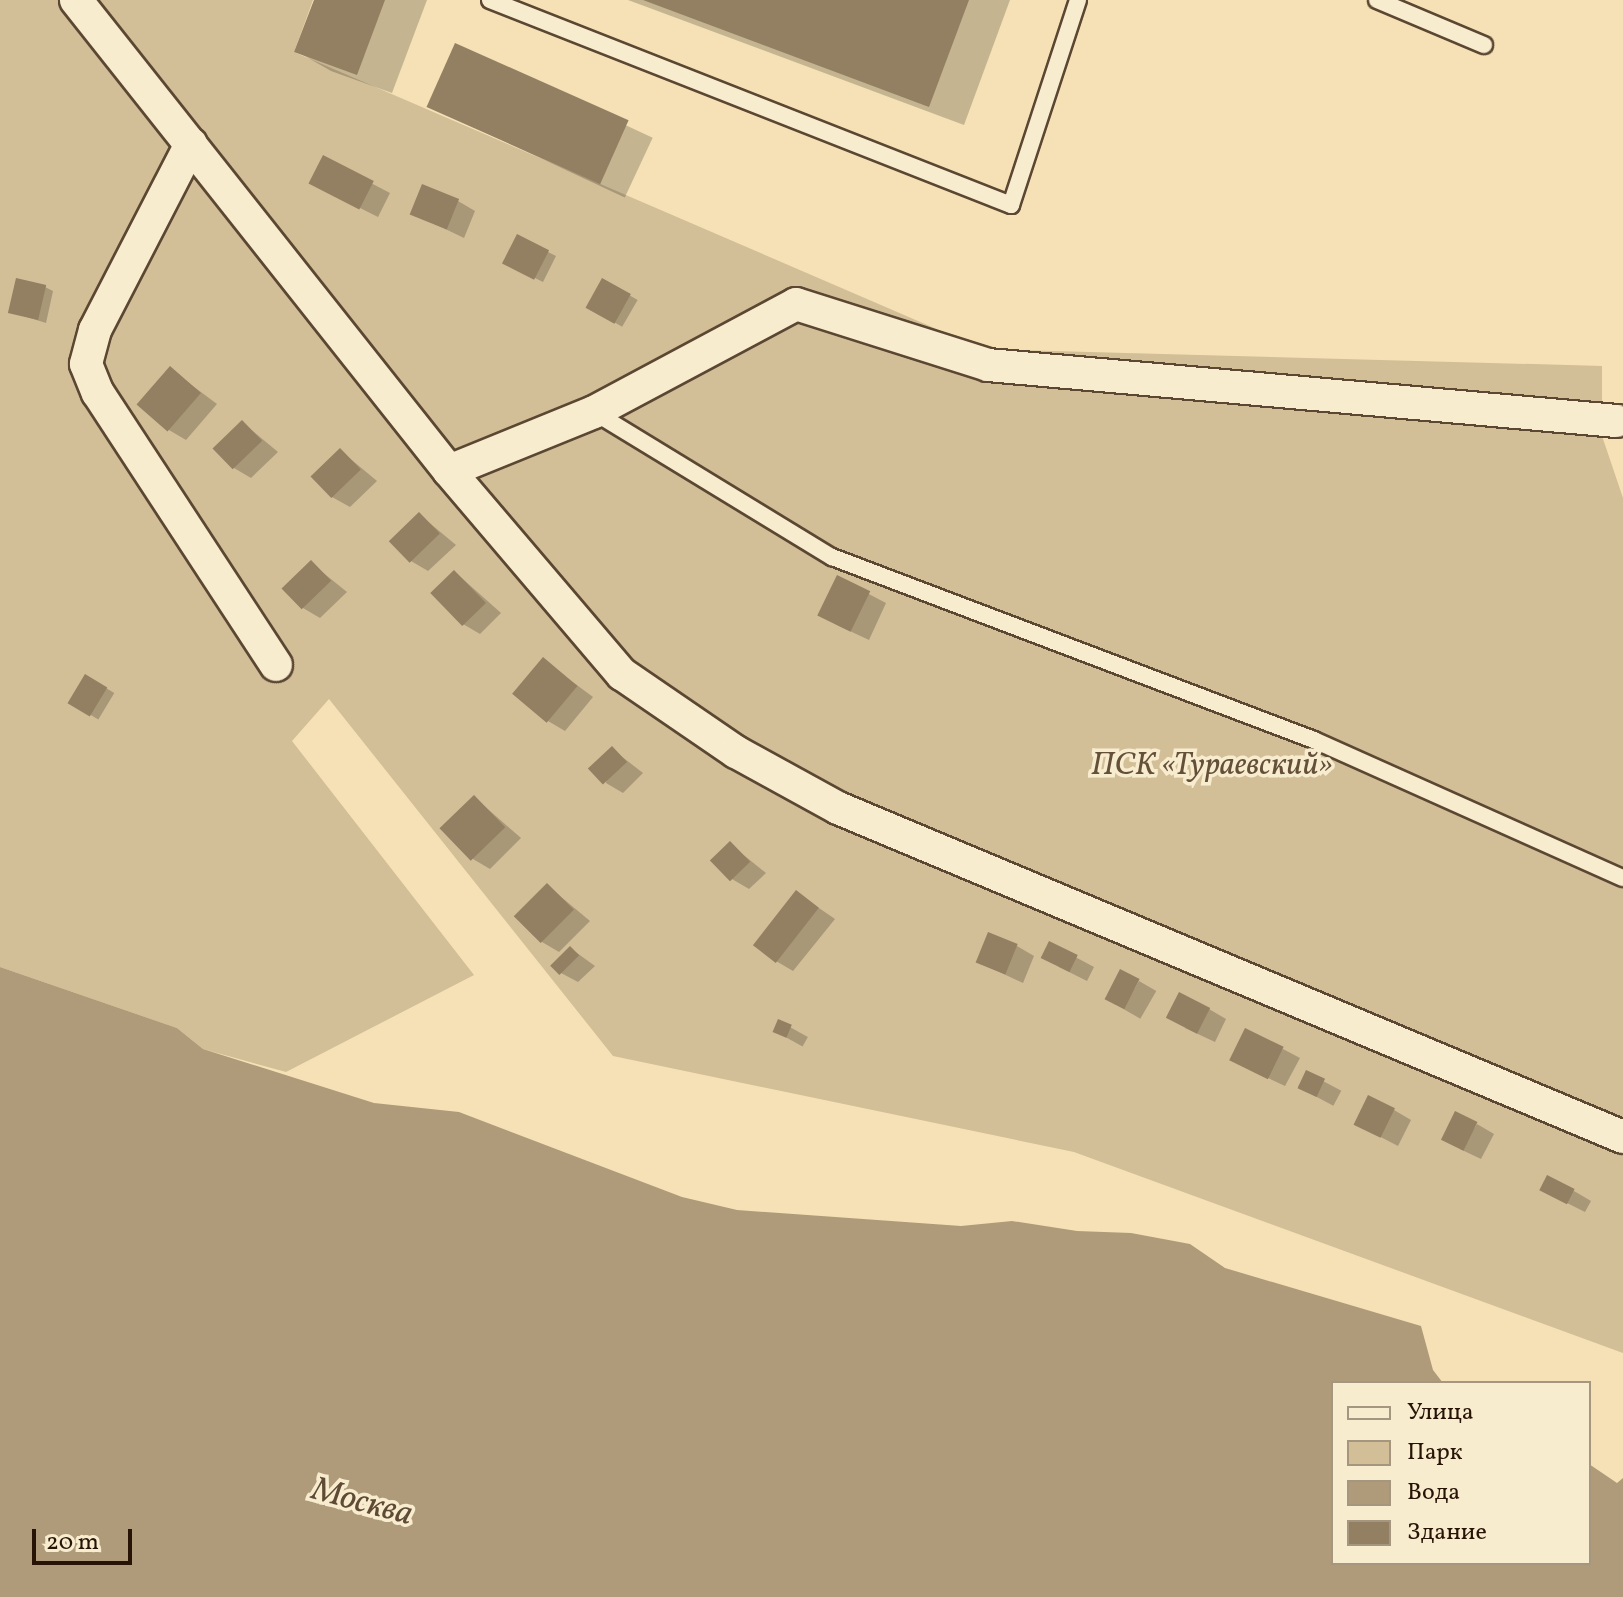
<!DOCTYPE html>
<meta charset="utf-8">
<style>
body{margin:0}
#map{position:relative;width:1623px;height:1597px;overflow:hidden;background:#f5e1b5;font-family:Vollkorn,serif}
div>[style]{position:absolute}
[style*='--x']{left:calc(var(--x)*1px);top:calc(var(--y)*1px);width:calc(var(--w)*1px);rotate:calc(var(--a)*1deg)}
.green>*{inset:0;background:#d2be97}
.water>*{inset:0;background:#af9b7a}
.shadow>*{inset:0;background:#0003;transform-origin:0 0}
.building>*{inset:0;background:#937f61;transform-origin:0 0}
.roads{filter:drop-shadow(2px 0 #5b4732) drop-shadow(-2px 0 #5b4732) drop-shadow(0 2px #5b4732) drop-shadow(0 -2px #5b4732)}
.lane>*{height:16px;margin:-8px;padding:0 8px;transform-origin:8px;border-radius:8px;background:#f8eccf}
.street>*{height:32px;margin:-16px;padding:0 16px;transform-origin:16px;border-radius:16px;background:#f8eccf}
span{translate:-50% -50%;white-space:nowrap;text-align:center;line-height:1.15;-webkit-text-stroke:7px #f8eccf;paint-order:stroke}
.park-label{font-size:32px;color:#645039;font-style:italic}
.water-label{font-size:34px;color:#5e4a35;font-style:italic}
.legend{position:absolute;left:1331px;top:1381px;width:260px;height:184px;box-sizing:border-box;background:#f8eccf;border:2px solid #a5967f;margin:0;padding:10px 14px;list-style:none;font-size:24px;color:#281407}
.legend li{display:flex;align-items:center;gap:16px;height:40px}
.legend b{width:40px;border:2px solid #a5967f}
.scale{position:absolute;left:32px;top:1529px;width:100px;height:36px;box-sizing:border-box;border:4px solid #281407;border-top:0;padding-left:10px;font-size:24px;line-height:28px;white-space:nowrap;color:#281407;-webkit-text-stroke:6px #f8eccf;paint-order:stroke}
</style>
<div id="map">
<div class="green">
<i style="clip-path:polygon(0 0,313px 0,294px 52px,983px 349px,1602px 366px,1602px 436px,1623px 498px,1623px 1353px,1074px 1152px,613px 1056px,329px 699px,292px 741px,474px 975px,286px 1072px,203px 1049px,177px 1028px,0 967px)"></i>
</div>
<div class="water">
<i style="clip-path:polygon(0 967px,177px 1028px,203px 1049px,374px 1103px,459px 1112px,682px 1197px,737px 1210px,961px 1226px,1012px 1221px,1077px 1231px,1131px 1233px,1190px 1244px,1225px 1268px,1421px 1326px,1433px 1370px,1443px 1383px,1333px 1383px,1333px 1563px,1589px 1563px,1589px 1464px,1617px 1483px,1623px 1478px,1623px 1597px,0 1597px)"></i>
</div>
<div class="shadow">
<i style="clip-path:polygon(316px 0,427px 0,392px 93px,331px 71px,296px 51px)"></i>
<i style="clip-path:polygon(628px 0,1010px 0,964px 125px)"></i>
<i style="left:456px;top:46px;width:217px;height:66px;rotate:25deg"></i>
<i style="clip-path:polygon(323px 158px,390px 193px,378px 217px,328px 192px)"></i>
<i style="clip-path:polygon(458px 201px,475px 211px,464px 238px,412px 213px)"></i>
<i style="clip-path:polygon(518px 237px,556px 256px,543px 282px,513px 267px)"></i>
<i style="left:603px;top:280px;width:40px;height:31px;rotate:30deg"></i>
<i style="clip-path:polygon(45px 287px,53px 291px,46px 323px,11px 312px)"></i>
<i style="clip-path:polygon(170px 369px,217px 404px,186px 440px,169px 430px)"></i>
<i style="clip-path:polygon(242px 422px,278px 452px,251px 478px,234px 468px)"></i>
<i style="clip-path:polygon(341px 451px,377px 481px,350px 507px,332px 497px)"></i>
<i style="clip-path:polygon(420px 515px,456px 545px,428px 571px,411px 561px)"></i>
<i style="clip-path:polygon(311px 563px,347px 592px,320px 618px,303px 608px)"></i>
<i style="clip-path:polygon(455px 572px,501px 613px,480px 634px,463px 624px)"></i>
<i style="clip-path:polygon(838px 578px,886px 603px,869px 640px,837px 625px)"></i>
<i style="clip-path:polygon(543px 660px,593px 697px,565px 731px,548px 721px)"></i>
<i style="left:86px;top:676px;width:33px;height:31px;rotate:31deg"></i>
<i style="clip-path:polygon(612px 749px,643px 773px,623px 793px,606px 783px)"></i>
<i style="clip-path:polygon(474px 797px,521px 838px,490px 869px,473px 859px)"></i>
<i style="clip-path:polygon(730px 844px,766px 873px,749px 889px,732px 879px)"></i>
<i style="clip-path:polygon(548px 886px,590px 921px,559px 952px,542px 942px)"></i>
<i style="clip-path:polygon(797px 893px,835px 919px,793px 971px,776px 961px)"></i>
<i style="clip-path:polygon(1049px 943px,1094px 967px,1087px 981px,1059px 967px)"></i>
<i style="clip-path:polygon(1017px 946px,1034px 956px,1023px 983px,978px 962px)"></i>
<i style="clip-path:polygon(570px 948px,595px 966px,578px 982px,561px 973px)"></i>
<i style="left:1139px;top:981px;width:20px;height:32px;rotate:30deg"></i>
<i style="clip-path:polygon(1209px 1009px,1226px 1019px,1215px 1042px,1185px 1028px)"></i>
<i style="left:779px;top:1021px;width:33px;height:11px;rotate:29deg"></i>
<i style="clip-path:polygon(1283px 1049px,1300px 1058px,1285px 1086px,1249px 1069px)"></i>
<i style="left:1306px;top:1072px;width:40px;height:17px;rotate:28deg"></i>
<i style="clip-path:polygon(1394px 1110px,1411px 1120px,1398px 1146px,1373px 1133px)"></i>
<i style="clip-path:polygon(1477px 1124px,1494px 1134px,1481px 1159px,1460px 1149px)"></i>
<i style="clip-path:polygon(1574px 1191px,1591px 1201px,1585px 1212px,1559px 1199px)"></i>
</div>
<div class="building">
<i style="clip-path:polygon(314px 0,385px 0,357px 75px,294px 52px)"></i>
<i style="clip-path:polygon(643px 0,969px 0,929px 107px)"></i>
<i style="left:455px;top:43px;width:190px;height:70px;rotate:24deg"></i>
<i style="left:323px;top:155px;width:57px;height:32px;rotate:27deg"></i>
<i style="left:422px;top:184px;width:40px;height:33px;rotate:22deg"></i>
<i style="left:517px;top:234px;width:36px;height:33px;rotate:27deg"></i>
<i style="left:16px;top:278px;width:31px;height:36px;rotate:13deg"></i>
<i style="left:602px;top:278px;width:33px;height:34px;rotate:29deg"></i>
<i style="left:170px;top:366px;width:41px;height:51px;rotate:41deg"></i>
<i style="left:242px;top:420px;width:29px;height:41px;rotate:46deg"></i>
<i style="left:340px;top:448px;width:30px;height:41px;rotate:46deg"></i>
<i style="left:419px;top:512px;width:30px;height:42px;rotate:46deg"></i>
<i style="left:311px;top:560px;width:29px;height:41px;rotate:46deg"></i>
<i style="left:454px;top:570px;width:46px;height:33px;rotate:46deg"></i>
<i style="left:837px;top:575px;width:37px;height:45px;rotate:26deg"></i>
<i style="left:543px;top:657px;width:45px;height:48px;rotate:40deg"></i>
<i style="left:85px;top:674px;width:26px;height:34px;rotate:31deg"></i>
<i style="left:612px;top:746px;width:22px;height:33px;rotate:47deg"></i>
<i style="left:474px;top:795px;width:45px;height:48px;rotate:46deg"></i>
<i style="left:730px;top:841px;width:29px;height:28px;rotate:46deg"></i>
<i style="left:547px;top:883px;width:38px;height:47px;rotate:45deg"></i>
<i style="left:796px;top:890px;width:29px;height:70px;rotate:38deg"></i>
<i style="left:988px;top:932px;width:32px;height:33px;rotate:22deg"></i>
<i style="left:1049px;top:941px;width:32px;height:19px;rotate:26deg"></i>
<i style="left:570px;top:946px;width:13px;height:28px;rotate:45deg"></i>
<i style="left:1120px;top:969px;width:22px;height:34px;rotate:27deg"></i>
<i style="left:1179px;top:992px;width:35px;height:29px;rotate:27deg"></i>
<i style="left:778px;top:1019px;width:15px;height:14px;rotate:23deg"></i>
<i style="left:1245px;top:1028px;width:43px;height:36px;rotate:26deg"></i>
<i style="left:1306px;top:1070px;width:21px;height:20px;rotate:25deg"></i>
<i style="left:1368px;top:1095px;width:30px;height:33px;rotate:26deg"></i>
<i style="left:1455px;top:1111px;width:25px;height:32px;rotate:26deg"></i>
<i style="left:1547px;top:1175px;width:31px;height:17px;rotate:27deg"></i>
</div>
<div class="roads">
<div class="lane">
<i style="--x:490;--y:0;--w:560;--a:21.48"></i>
<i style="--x:1011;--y:205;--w:216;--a:-71.9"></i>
<i style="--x:1377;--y:0;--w:116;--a:22.8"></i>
<i style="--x:594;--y:412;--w:279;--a:31.4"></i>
<i style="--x:832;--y:557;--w:516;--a:20.79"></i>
<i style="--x:1314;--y:740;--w:338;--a:24.1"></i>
</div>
<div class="street">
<i style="--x:76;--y:0;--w:601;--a:51.62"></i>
<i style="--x:449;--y:471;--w:267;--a:49.6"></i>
<i style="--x:622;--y:674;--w:138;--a:34.4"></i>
<i style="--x:736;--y:752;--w:116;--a:28.8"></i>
<i style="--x:838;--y:808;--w:851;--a:22.74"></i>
<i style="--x:191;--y:144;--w:209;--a:117.3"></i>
<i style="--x:95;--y:330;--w:35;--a:105"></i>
<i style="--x:86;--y:364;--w:31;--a:68"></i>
<i style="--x:98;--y:393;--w:325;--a:56.8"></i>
<i style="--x:449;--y:471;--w:157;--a:-22.1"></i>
<i style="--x:594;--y:412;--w:229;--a:-28.1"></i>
<i style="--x:796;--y:304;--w:201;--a:17.6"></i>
<i style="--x:988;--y:365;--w:631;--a:5.09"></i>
</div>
</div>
<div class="park-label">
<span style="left:1212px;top:766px">ПСК «Тураевский»</span>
</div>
<div class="water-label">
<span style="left:362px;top:1503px;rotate:15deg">Москва</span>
</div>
<ul class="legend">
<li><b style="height:10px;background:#f8eccf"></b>Улица</li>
<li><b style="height:22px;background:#d2be97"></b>Парк</li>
<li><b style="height:22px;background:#af9b7a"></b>Вода</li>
<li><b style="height:22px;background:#937f61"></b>Здание</li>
</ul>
<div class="scale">20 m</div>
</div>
